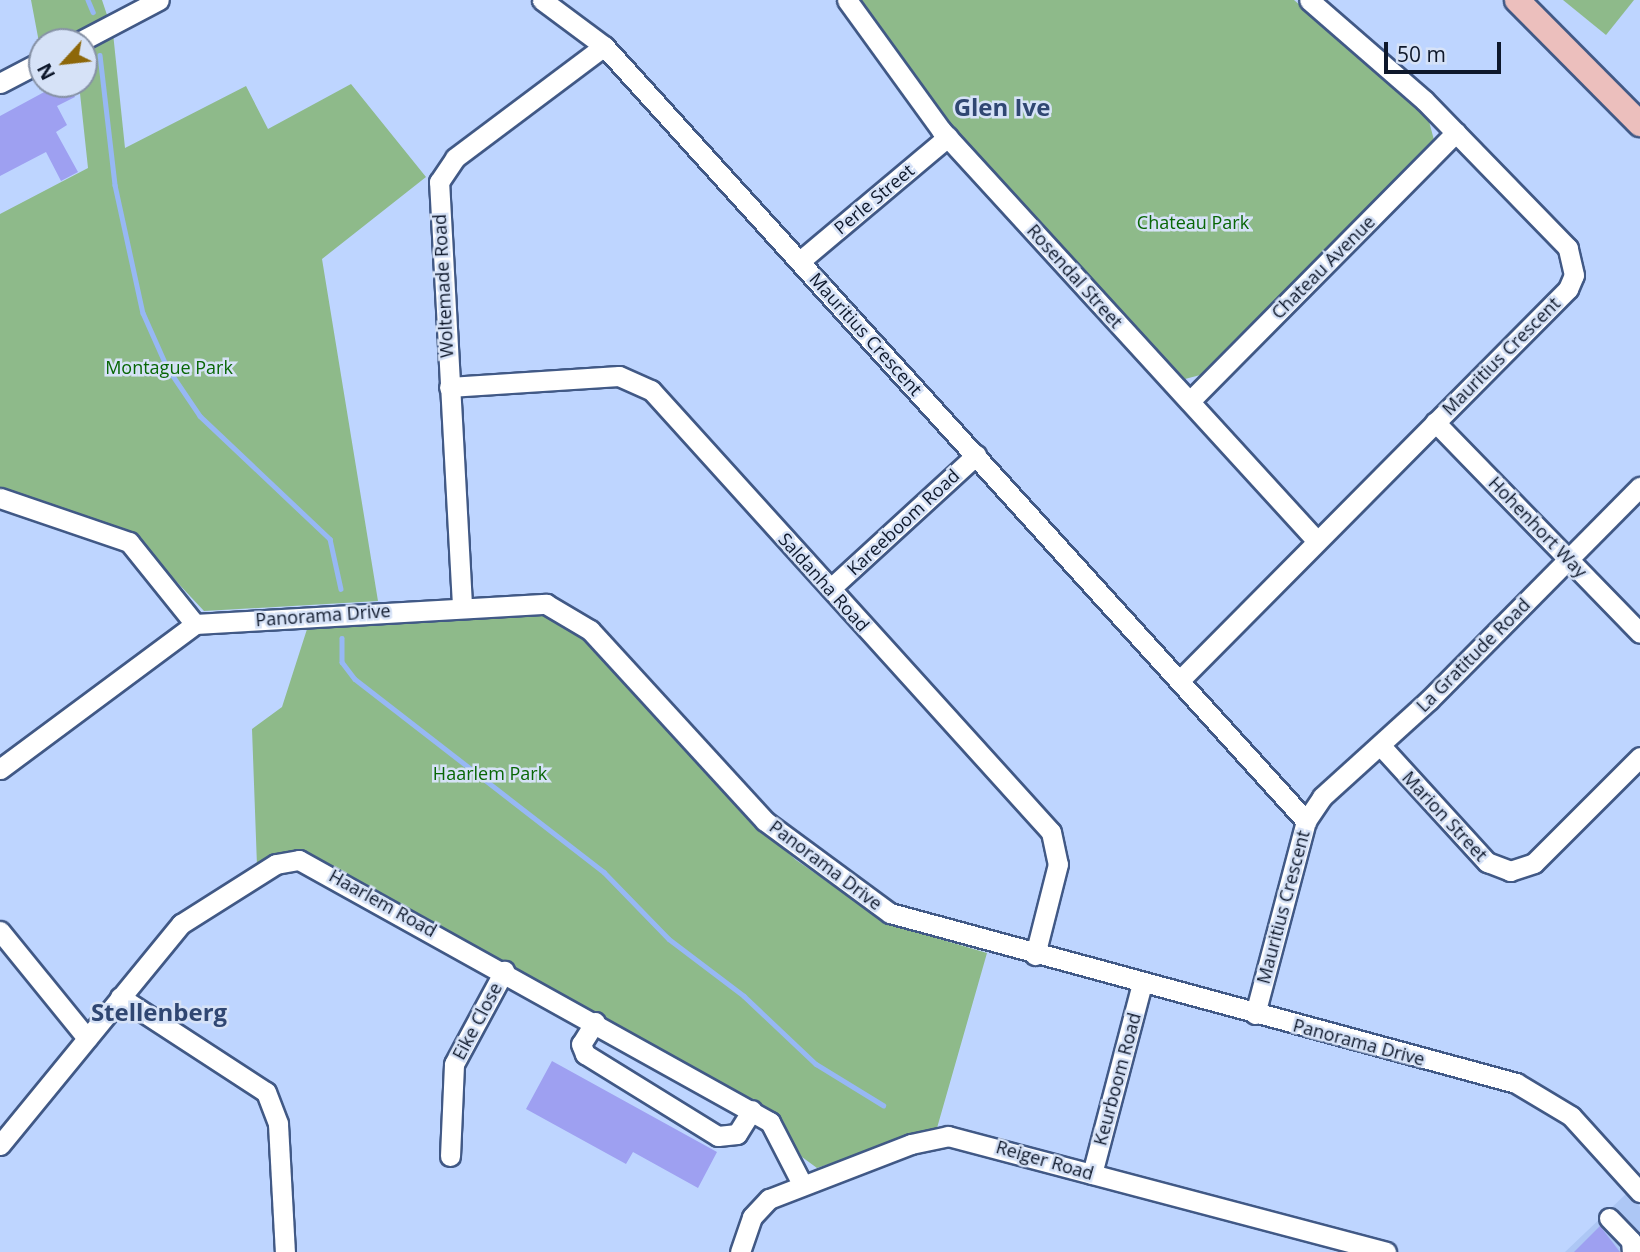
<!DOCTYPE html>
<style>
body{margin:0}
#map{position:relative;width:1640px;height:1252px;overflow:hidden;background:#bed5ff;font-family:"Open Sans",sans-serif}
div>[style]{position:absolute}
[style*='--x']{left:calc(var(--x)*1px);top:calc(var(--y)*1px);width:calc(var(--w)*1px);rotate:calc(var(--a)*1deg)}
.built>*{inset:0;background:#adc7f5}
.green>*{inset:0;background:#8eba8a}
.stream>*{height:4.5px;margin:-2.25px;padding:0 2.25px;transform-origin:2.25px;border-radius:2.25px;background:#97b8f4}
.building>*{inset:0;background:#9ea0f1}
.roads{filter:drop-shadow(2px 0 #415986) drop-shadow(-2px 0 #415986) drop-shadow(0 2px #415986) drop-shadow(0 -2px #415986)}
.minor>*{height:19px;margin:-9.5px;padding:0 9.5px;transform-origin:9.5px;border-radius:9.5px;background:#fff}
.major>*{height:24px;margin:-12px;padding:0 12px;transform-origin:12px;border-radius:12px;background:#ecbfbd}
span{translate:-50% -50%;white-space:nowrap;text-align:center;line-height:1.15;-webkit-text-stroke:5px #d6e2f7;paint-order:stroke}
.street-label{font-size:18px;color:#0e182b}
.park-label{font-size:18px;color:#086605}
.district-label{font-size:24px;color:#304772;font-weight:700}
.north{position:absolute;left:28px;top:28px;width:70px;height:70px;box-sizing:border-box;background:#d6e2f7;border:2px solid #8691a5;border-radius:50%;rotate:243deg;font-size:19px;font-weight:700;line-height:28px;text-align:center;color:#0e182b}
.north::after{content:'';display:block;margin:auto;width:24px;height:32px;background:#8d6709;clip-path:polygon(50% 0,100% 100%,50% 72%,0 100%)}
.scale{position:absolute;left:1384px;top:42px;width:117px;height:32px;box-sizing:border-box;border:4px solid #0e182b;border-top:0;padding-left:9px;font-size:21px;line-height:24px;white-space:nowrap;color:#0e182b;-webkit-text-stroke:5px #d6e2f7;paint-order:stroke}
</style>
<div id="map">
<div class="built">
<i style="clip-path:polygon(1627px 1193px,1640px 1207px,1640px 1252px,1565px 1252px)"></i>
</div>
<div class="green">
<i style="clip-path:polygon(31px 0,102px 0,108px 18px,62px 42px,42px 42px,41px 53px)"></i>
<i style="clip-path:polygon(857px 0,1294px 0,1427px 114px,1434px 140px,1204px 374px,1185px 379px,948px 124px)"></i>
<i style="clip-path:polygon(1563px 0,1634px 0,1606px 35px)"></i>
<i style="clip-path:polygon(113px 33px,125px 148px,246px 86px,268px 129px,351px 84px,426px 177px,322px 259px,378px 601px,204px 611px,131px 533px,0 489px,0 214px,88px 168px,79px 84px,84px 49px)"></i>
<i style="clip-path:polygon(537px 613px,580px 634px,748px 817px,796px 860px,889px 924px,987px 953px,937px 1128px,817px 1168px,802px 1157px,776px 1114px,317px 857px,299px 852px,257px 866px,252px 729px,282px 707px,308px 626px)"></i>
</div>
<div class="stream">
<i style="--x:88;--y:0;--w:13;--a:67"></i>
<i style="--x:100;--y:55;--w:131;--a:83.4"></i>
<i style="--x:115;--y:185;--w:131;--a:77.7"></i>
<i style="--x:143;--y:313;--w:59;--a:66"></i>
<i style="--x:167;--y:367;--w:59;--a:56"></i>
<i style="--x:200;--y:416;--w:179;--a:43.4"></i>
<i style="--x:330;--y:539;--w:51;--a:77.6"></i>
<i style="--x:342;--y:638;--w:24;--a:90"></i>
<i style="--x:342;--y:662;--w:21;--a:53"></i>
<i style="--x:355;--y:679;--w:315;--a:37.8"></i>
<i style="--x:604;--y:872;--w:93;--a:45.9"></i>
<i style="--x:669;--y:939;--w:94;--a:37.2"></i>
<i style="--x:744;--y:996;--w:99;--a:43.4"></i>
<i style="--x:816;--y:1064;--w:79;--a:31.5"></i>
</div>
<div class="building">
<i style="clip-path:polygon(59px 84px,68px 84px,75px 97px,57px 106px,67px 125px,56px 132px,78px 172px,61px 181px,46px 152px,0 176px,0 116px)"></i>
<i style="clip-path:polygon(552px 1061px,717px 1152px,698px 1188px,633px 1152px,626px 1164px,526px 1109px)"></i>
<i style="clip-path:polygon(1600px 1226px,1620px 1252px,1574px 1252px)"></i>
</div>
<div class="roads">
<div class="minor">
<i style="--x:542;--y:0;--w:77;--a:36.6"></i>
<i style="--x:604;--y:46;--w:1046;--a:47.83"></i>
<i style="--x:847;--y:0;--w:160;--a:54.1"></i>
<i style="--x:941;--y:130;--w:557;--a:47.55"></i>
<i style="--x:79;--y:42;--w:90;--a:-27.7"></i>
<i style="--x:0;--y:83;--w:47;--a:-27.6"></i>
<i style="--x:800;--y:261;--w:193;--a:-40"></i>
<i style="--x:449;--y:387;--w:170;--a:-3.7"></i>
<i style="--x:619;--y:376;--w:35;--a:24"></i>
<i style="--x:651;--y:390;--w:596;--a:47.86"></i>
<i style="--x:1051;--y:832;--w:33;--a:78"></i>
<i style="--x:1058;--y:864;--w:94;--a:104.2"></i>
<i style="--x:1190;--y:401;--w:378;--a:-45.3"></i>
<i style="--x:1435;--y:422;--w:294;--a:45.8"></i>
<i style="--x:0;--y:498;--w:136;--a:18.8"></i>
<i style="--x:129;--y:542;--w:105;--a:51.2"></i>
<i style="--x:831;--y:588;--w:197;--a:-42.5"></i>
<i style="--x:462;--y:605;--w:424;--a:-93.1"></i>
<i style="--x:439;--y:182;--w:29;--a:-56"></i>
<i style="--x:455;--y:158;--w:186;--a:-36.9"></i>
<i style="--x:1180;--y:680;--w:551;--a:-45.22"></i>
<i style="--x:1568;--y:289;--w:15;--a:-67"></i>
<i style="--x:1574;--y:275;--w:28;--a:-103"></i>
<i style="--x:1568;--y:248;--w:206;--a:-134.2"></i>
<i style="--x:1424;--y:100;--w:152;--a:-139"></i>
<i style="--x:1380;--y:745;--w:159;--a:47.6"></i>
<i style="--x:1487;--y:862;--w:25;--a:21"></i>
<i style="--x:1510;--y:871;--w:25;--a:-18"></i>
<i style="--x:1534;--y:863;--w:150;--a:-45"></i>
<i style="--x:0;--y:769;--w:243;--a:-36.6"></i>
<i style="--x:195;--y:624;--w:352;--a:-3.3"></i>
<i style="--x:546;--y:604;--w:51;--a:30.6"></i>
<i style="--x:590;--y:630;--w:259;--a:47.5"></i>
<i style="--x:765;--y:821;--w:155;--a:36.4"></i>
<i style="--x:890;--y:913;--w:649;--a:15.19"></i>
<i style="--x:1516;--y:1083;--w:64;--a:31"></i>
<i style="--x:1571;--y:1116;--w:103;--a:47.8"></i>
<i style="--x:0;--y:931;--w:138;--a:50.9"></i>
<i style="--x:120;--y:997;--w:174;--a:33.1"></i>
<i style="--x:266;--y:1092;--w:34;--a:69"></i>
<i style="--x:278;--y:1124;--w:128;--a:86.9"></i>
<i style="--x:1255;--y:1014;--w:200;--a:-75.2"></i>
<i style="--x:1306;--y:821;--w:29;--a:-56"></i>
<i style="--x:1322;--y:797;--w:144;--a:-42.2"></i>
<i style="--x:1429;--y:700;--w:300;--a:-45.3"></i>
<i style="--x:595;--y:1022;--w:26;--a:122"></i>
<i style="--x:581;--y:1044;--w:11;--a:68"></i>
<i style="--x:585;--y:1054;--w:156;--a:31.7"></i>
<i style="--x:718;--y:1136;--w:19;--a:-6"></i>
<i style="--x:737;--y:1134;--w:28;--a:-58"></i>
<i style="--x:0;--y:1145;--w:286;--a:-50.7"></i>
<i style="--x:181;--y:924;--w:112;--a:-32.3"></i>
<i style="--x:276;--y:864;--w:23;--a:-10"></i>
<i style="--x:299;--y:860;--w:539;--a:29.09"></i>
<i style="--x:770;--y:1122;--w:70;--a:62.7"></i>
<i style="--x:450;--y:1156;--w:92;--a:-87.5"></i>
<i style="--x:454;--y:1064;--w:106;--a:-61.7"></i>
<i style="--x:1092;--y:1174;--w:196;--a:-75.3"></i>
<i style="--x:1609;--y:1218;--w:32;--a:46"></i>
<i style="--x:1631;--y:1241;--w:11;--a:85"></i>
<i style="--x:740;--y:1252;--w:37;--a:-71"></i>
<i style="--x:752;--y:1217;--w:25;--a:-47"></i>
<i style="--x:769;--y:1199;--w:152;--a:-21.2"></i>
<i style="--x:911;--y:1144;--w:38;--a:-12"></i>
<i style="--x:948;--y:1136;--w:453;--a:14.8"></i>
</div>
<div class="major">
<i style="--x:1517;--y:0;--w:175;--a:45.2"></i>
</div>
</div>
<div class="street-label">
<span style="left:874px;top:199px;rotate:-40deg">Perle Street</span>
<span style="left:1323px;top:267px;rotate:-45deg">Chateau Avenue</span>
<span style="left:1075px;top:276px;rotate:48deg">Rosendal Street</span>
<span style="left:443px;top:286px;rotate:-93deg">Woltemade Road</span>
<span style="left:866px;top:334px;rotate:48deg">Mauritius Crescent</span>
<span style="left:1501px;top:356px;rotate:-45deg">Mauritius Crescent</span>
<span style="left:903px;top:522px;rotate:-43deg">Kareeboom Road</span>
<span style="left:1538px;top:527px;rotate:46deg">Hohenhort Way</span>
<span style="left:824px;top:582px;rotate:48deg">Saldanha Road</span>
<span style="left:323px;top:615px;rotate:-4deg">Panorama Drive</span>
<span style="left:1473px;top:655px;rotate:-45deg">La Gratitude Road</span>
<span style="left:1445px;top:816px;rotate:47deg">Marion Street</span>
<span style="left:826px;top:865px;rotate:37deg">Panorama Drive</span>
<span style="left:383px;top:903px;rotate:29deg">Haarlem Road</span>
<span style="left:1283px;top:907px;rotate:-75deg">Mauritius Crescent</span>
<span style="left:477px;top:1021px;rotate:-62deg">Eike Close</span>
<span style="left:1359px;top:1042px;rotate:15deg">Panorama Drive</span>
<span style="left:1117px;top:1079px;rotate:-75deg">Keurboom Road</span>
<span style="left:1045px;top:1160px;rotate:16deg">Reiger Road</span>
</div>
<div class="park-label">
<span style="left:1193px;top:222px">Chateau Park</span>
<span style="left:169px;top:367px">Montague Park</span>
<span style="left:490px;top:773px">Haarlem Park</span>
</div>
<div class="district-label">
<span style="left:1002px;top:107px">Glen Ive</span>
<span style="left:159px;top:1012px">Stellenberg</span>
</div>
<div class="north">N</div>
<div class="scale">50 m</div>
</div>
